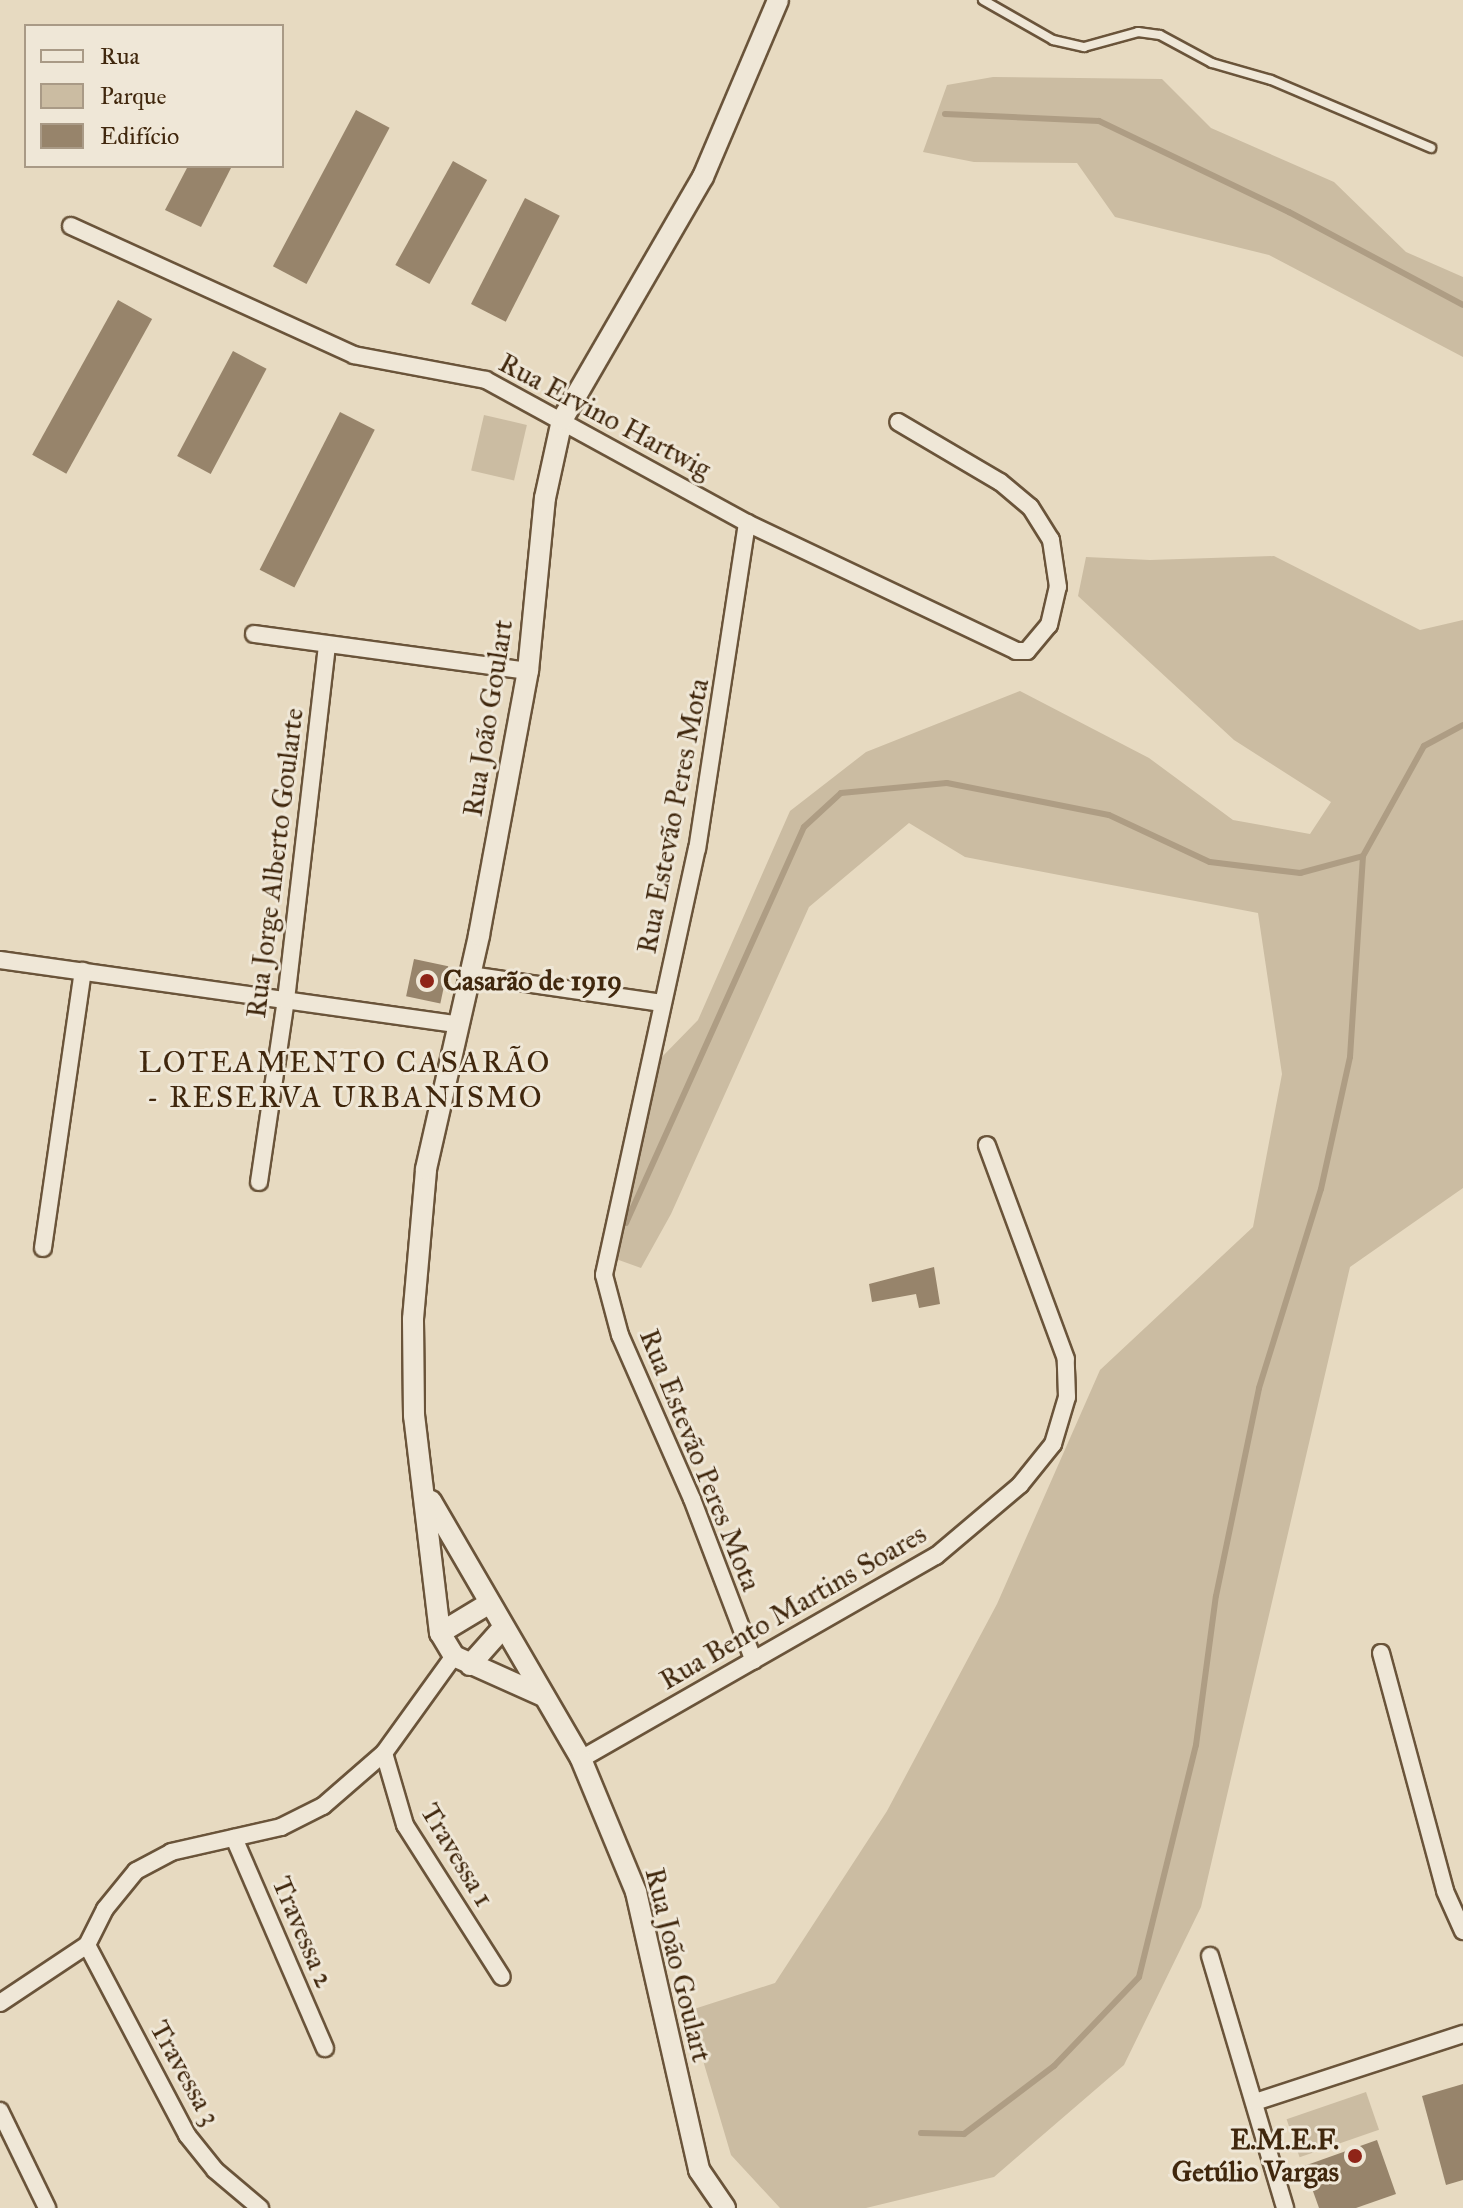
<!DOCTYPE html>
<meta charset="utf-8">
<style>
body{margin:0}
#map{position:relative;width:1463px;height:2208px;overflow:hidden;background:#e7dac1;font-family:"IM FELL Great Primer",serif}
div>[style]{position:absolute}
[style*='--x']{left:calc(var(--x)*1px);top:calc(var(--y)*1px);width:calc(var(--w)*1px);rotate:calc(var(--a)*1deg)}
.green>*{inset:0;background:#cbbca2;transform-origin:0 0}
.stream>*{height:6px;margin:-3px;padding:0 3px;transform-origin:3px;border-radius:3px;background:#ae9d84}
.building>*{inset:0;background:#97846b;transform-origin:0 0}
.roads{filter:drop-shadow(2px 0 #6a543a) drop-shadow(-2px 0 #6a543a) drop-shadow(0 2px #6a543a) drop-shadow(0 -2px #6a543a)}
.service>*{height:8px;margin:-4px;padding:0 4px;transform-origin:4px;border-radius:4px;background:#efe7d7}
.minor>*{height:16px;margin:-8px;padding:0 8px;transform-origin:8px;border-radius:8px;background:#efe7d7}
.tertiary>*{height:20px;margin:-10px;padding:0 10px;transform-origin:10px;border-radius:10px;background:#efe7d7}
.dots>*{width:22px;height:22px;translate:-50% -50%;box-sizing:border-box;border:4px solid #efe7d7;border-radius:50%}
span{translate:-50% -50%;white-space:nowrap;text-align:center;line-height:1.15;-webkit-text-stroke:6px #efe7d7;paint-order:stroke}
.street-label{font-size:28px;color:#40270d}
.poi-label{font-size:28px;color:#40270d;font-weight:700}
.left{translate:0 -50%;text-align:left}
.right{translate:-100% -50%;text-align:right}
.neighbourhood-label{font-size:30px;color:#40270d;letter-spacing:2px}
.legend{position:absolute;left:24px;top:24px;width:260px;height:144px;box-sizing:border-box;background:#efe7d7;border:2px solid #a99a86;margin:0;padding:10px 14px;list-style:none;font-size:24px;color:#40270d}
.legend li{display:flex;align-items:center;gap:16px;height:40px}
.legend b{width:40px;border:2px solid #a99a86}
</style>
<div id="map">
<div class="green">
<i style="clip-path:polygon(993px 77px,1162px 79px,1211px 128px,1334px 182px,1406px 252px,1463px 277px,1463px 357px,1269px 255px,1115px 217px,1077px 163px,974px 162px,923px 152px,947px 85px)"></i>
<i style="left:484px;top:415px;width:44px;height:57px;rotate:13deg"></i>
<i style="clip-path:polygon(1274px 556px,1420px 630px,1463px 620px,1463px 1188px,1350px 1267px,1201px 1907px,1124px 2065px,994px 2177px,866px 2208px,780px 2208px,731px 2155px,699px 2047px,694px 2009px,775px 1983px,887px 1811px,997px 1604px,1100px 1370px,1253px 1227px,1282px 1074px,1258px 913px,965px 857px,909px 823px,809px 907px,671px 1214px,641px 1268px,616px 1259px,631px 1165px,658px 1061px,698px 1020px,790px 811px,866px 752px,1020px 691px,1149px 758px,1233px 820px,1310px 834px,1331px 802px,1234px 740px,1078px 596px,1086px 557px,1150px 560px)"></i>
<i style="left:1366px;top:2092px;width:40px;height:84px;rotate:71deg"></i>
</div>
<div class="stream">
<i style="--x:945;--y:114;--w:154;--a:2.6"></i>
<i style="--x:1099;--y:121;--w:211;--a:25.6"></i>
<i style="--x:1289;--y:212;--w:197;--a:28.1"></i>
<i style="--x:626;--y:1223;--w:434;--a:-65.8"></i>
<i style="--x:804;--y:827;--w:50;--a:-42.6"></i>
<i style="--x:841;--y:793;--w:106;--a:-5.4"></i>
<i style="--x:947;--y:783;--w:165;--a:11.2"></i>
<i style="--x:1109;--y:815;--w:111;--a:25"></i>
<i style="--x:1210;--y:862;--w:91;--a:7"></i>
<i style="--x:1300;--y:873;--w:65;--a:-15.1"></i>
<i style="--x:1363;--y:856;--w:126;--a:-61"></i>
<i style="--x:1424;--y:746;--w:44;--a:-28.3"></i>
<i style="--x:921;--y:2133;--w:43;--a:1.3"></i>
<i style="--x:964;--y:2134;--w:113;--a:-37.1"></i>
<i style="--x:1054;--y:2066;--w:123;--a:-46.3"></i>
<i style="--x:1139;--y:1977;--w:239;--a:-76.2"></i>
<i style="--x:1196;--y:1745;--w:150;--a:-82.4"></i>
<i style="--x:1216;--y:1596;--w:212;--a:-78.3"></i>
<i style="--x:1259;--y:1388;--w:208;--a:-72.7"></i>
<i style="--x:1321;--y:1189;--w:135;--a:-77.6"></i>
<i style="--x:1350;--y:1057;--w:201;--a:-86.3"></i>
</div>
<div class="building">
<i style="left:356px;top:110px;width:38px;height:177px;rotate:28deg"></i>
<i style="left:453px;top:161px;width:39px;height:119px;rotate:29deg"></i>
<i style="clip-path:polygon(188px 166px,232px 166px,201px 227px,165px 210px)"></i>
<i style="left:525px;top:198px;width:39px;height:119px;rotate:27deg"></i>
<i style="left:118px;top:300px;width:39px;height:177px;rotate:29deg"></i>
<i style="left:233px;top:351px;width:38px;height:119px;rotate:28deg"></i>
<i style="left:340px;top:412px;width:39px;height:177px;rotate:27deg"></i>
<i style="left:414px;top:959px;width:35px;height:38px;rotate:12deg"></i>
<i style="clip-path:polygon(934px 1267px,940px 1304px,919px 1308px,916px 1294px,872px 1302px,869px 1284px)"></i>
<i style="clip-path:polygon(1463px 2084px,1463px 2180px,1446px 2185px,1422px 2096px)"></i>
<i style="clip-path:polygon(1377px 2140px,1396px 2194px,1356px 2208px,1319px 2208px,1304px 2166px)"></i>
</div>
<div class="roads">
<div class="service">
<i style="--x:983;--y:0;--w:81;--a:29.7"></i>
<i style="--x:1053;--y:40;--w:32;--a:13"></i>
<i style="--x:1084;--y:47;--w:56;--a:-15.5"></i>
<i style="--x:1138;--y:32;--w:22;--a:8"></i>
<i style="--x:1160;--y:35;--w:59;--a:28.3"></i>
<i style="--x:1212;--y:63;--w:61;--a:16.1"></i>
<i style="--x:1271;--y:80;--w:174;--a:23"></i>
</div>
<div class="minor">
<i style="--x:71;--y:226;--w:311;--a:24.5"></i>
<i style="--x:354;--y:355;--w:134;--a:10.7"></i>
<i style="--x:486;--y:380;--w:298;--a:28.7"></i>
<i style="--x:747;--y:523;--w:298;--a:25.4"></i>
<i style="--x:1016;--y:651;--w:11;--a:0"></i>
<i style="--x:1027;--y:651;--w:34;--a:-50"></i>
<i style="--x:1049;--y:625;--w:39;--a:-77"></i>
<i style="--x:1058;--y:587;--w:48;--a:-98.5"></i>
<i style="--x:1051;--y:540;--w:39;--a:-122"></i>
<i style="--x:1030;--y:507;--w:39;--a:-140"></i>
<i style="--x:1000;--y:482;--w:118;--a:-149.5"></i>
<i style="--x:747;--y:523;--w:329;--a:98.7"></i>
<i style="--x:697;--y:848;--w:437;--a:102.3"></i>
<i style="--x:604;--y:1275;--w:62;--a:75.1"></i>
<i style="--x:620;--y:1335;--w:179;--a:66.3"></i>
<i style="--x:692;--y:1499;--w:173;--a:69.1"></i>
<i style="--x:254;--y:634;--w:276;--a:7.7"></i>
<i style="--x:0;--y:960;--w:462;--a:8"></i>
<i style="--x:470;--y:975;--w:194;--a:8.3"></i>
<i style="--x:259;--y:1182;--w:184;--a:-81.6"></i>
<i style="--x:286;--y:1000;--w:356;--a:-83.4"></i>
<i style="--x:43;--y:1248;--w:280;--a:-81.8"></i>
<i style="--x:1381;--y:1653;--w:246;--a:74.9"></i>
<i style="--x:1445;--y:1891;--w:44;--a:65.8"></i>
<i style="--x:384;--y:1753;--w:75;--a:73.7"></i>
<i style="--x:405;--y:1825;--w:180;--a:57.5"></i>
<i style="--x:581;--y:1759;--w:409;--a:-29.8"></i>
<i style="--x:936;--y:1556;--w:110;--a:-40.2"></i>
<i style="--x:1020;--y:1485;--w:53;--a:-51.2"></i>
<i style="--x:1053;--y:1444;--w:49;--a:-73.4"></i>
<i style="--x:1067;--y:1397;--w:38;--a:-92"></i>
<i style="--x:1066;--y:1359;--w:228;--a:-110.3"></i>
<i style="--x:234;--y:1838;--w:229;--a:66.6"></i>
<i style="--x:87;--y:1945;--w:215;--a:62.2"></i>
<i style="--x:187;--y:2135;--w:45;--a:51.3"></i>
<i style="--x:215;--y:2170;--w:59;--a:40.2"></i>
<i style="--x:1210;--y:1956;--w:263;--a:73.4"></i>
<i style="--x:0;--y:2003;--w:105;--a:-33.7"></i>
<i style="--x:87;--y:1945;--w:40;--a:-63.4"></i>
<i style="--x:105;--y:1909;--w:49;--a:-50.8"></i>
<i style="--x:136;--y:1871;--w:40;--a:-28"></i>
<i style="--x:171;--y:1852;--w:113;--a:-12.8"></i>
<i style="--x:281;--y:1827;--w:47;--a:-26.6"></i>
<i style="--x:323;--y:1806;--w:81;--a:-41"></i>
<i style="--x:384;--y:1753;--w:120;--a:-54.2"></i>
<i style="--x:1255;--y:2102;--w:219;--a:-18.1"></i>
<i style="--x:0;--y:2111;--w:108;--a:64.1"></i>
</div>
<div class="tertiary">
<i style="--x:431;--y:1501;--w:298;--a:59.8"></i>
<i style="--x:581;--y:1759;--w:144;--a:67.5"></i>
<i style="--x:636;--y:1892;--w:285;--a:77.2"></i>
<i style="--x:699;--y:2170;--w:46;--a:55.6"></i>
<i style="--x:440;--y:1633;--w:56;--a:-31.1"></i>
<i style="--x:470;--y:1665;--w:48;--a:-48.4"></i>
<i style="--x:543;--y:1696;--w:98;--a:-155.8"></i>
<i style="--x:454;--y:1656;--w:27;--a:-121"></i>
<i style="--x:440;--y:1633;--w:219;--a:-96.8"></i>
<i style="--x:414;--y:1416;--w:97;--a:-90.6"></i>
<i style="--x:413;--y:1319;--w:151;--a:-85"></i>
<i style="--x:426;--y:1169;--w:240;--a:-77.2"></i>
<i style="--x:479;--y:935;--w:269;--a:-79.5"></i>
<i style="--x:528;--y:671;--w:174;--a:-84.4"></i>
<i style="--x:545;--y:498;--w:80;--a:-77.7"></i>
<i style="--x:562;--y:420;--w:281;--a:-59.9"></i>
<i style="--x:703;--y:177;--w:192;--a:-67"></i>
</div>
</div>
<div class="dots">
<i style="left:427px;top:981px;background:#8f2418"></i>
<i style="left:1355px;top:2156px;background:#8f2418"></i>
</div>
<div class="street-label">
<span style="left:605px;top:416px;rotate:28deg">Rua Ervino Hartwig</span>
<span style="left:488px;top:718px;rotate:-81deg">Rua João Goulart</span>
<span style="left:673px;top:816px;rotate:-79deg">Rua Estevão Peres Mota</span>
<span style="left:275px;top:863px;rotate:-83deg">Rua Jorge Alberto Goularte</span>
<span style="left:700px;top:1460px;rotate:68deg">Rua Estevão Peres Mota</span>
<span style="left:793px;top:1607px;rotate:-30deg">Rua Bento Martins Soares</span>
<span style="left:457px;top:1855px;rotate:59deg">Travessa 1</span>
<span style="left:303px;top:1932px;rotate:67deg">Travessa 2</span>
<span style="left:678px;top:1965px;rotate:76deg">Rua João Goulart</span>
<span style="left:185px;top:2073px;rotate:61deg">Travessa 3</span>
</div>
<div class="poi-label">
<span class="left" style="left:443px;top:981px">Casarão de 1919</span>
<span class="right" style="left:1339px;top:2156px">E.M.E.F.<br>Getúlio Vargas</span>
</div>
<div class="neighbourhood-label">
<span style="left:345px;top:1079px">LOTEAMENTO CASARÃO<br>- RESERVA URBANISMO</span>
</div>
<ul class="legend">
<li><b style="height:10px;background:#efe7d7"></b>Rua</li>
<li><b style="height:22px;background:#cbbca2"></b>Parque</li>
<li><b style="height:22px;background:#97846b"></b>Edifício</li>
</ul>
</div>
